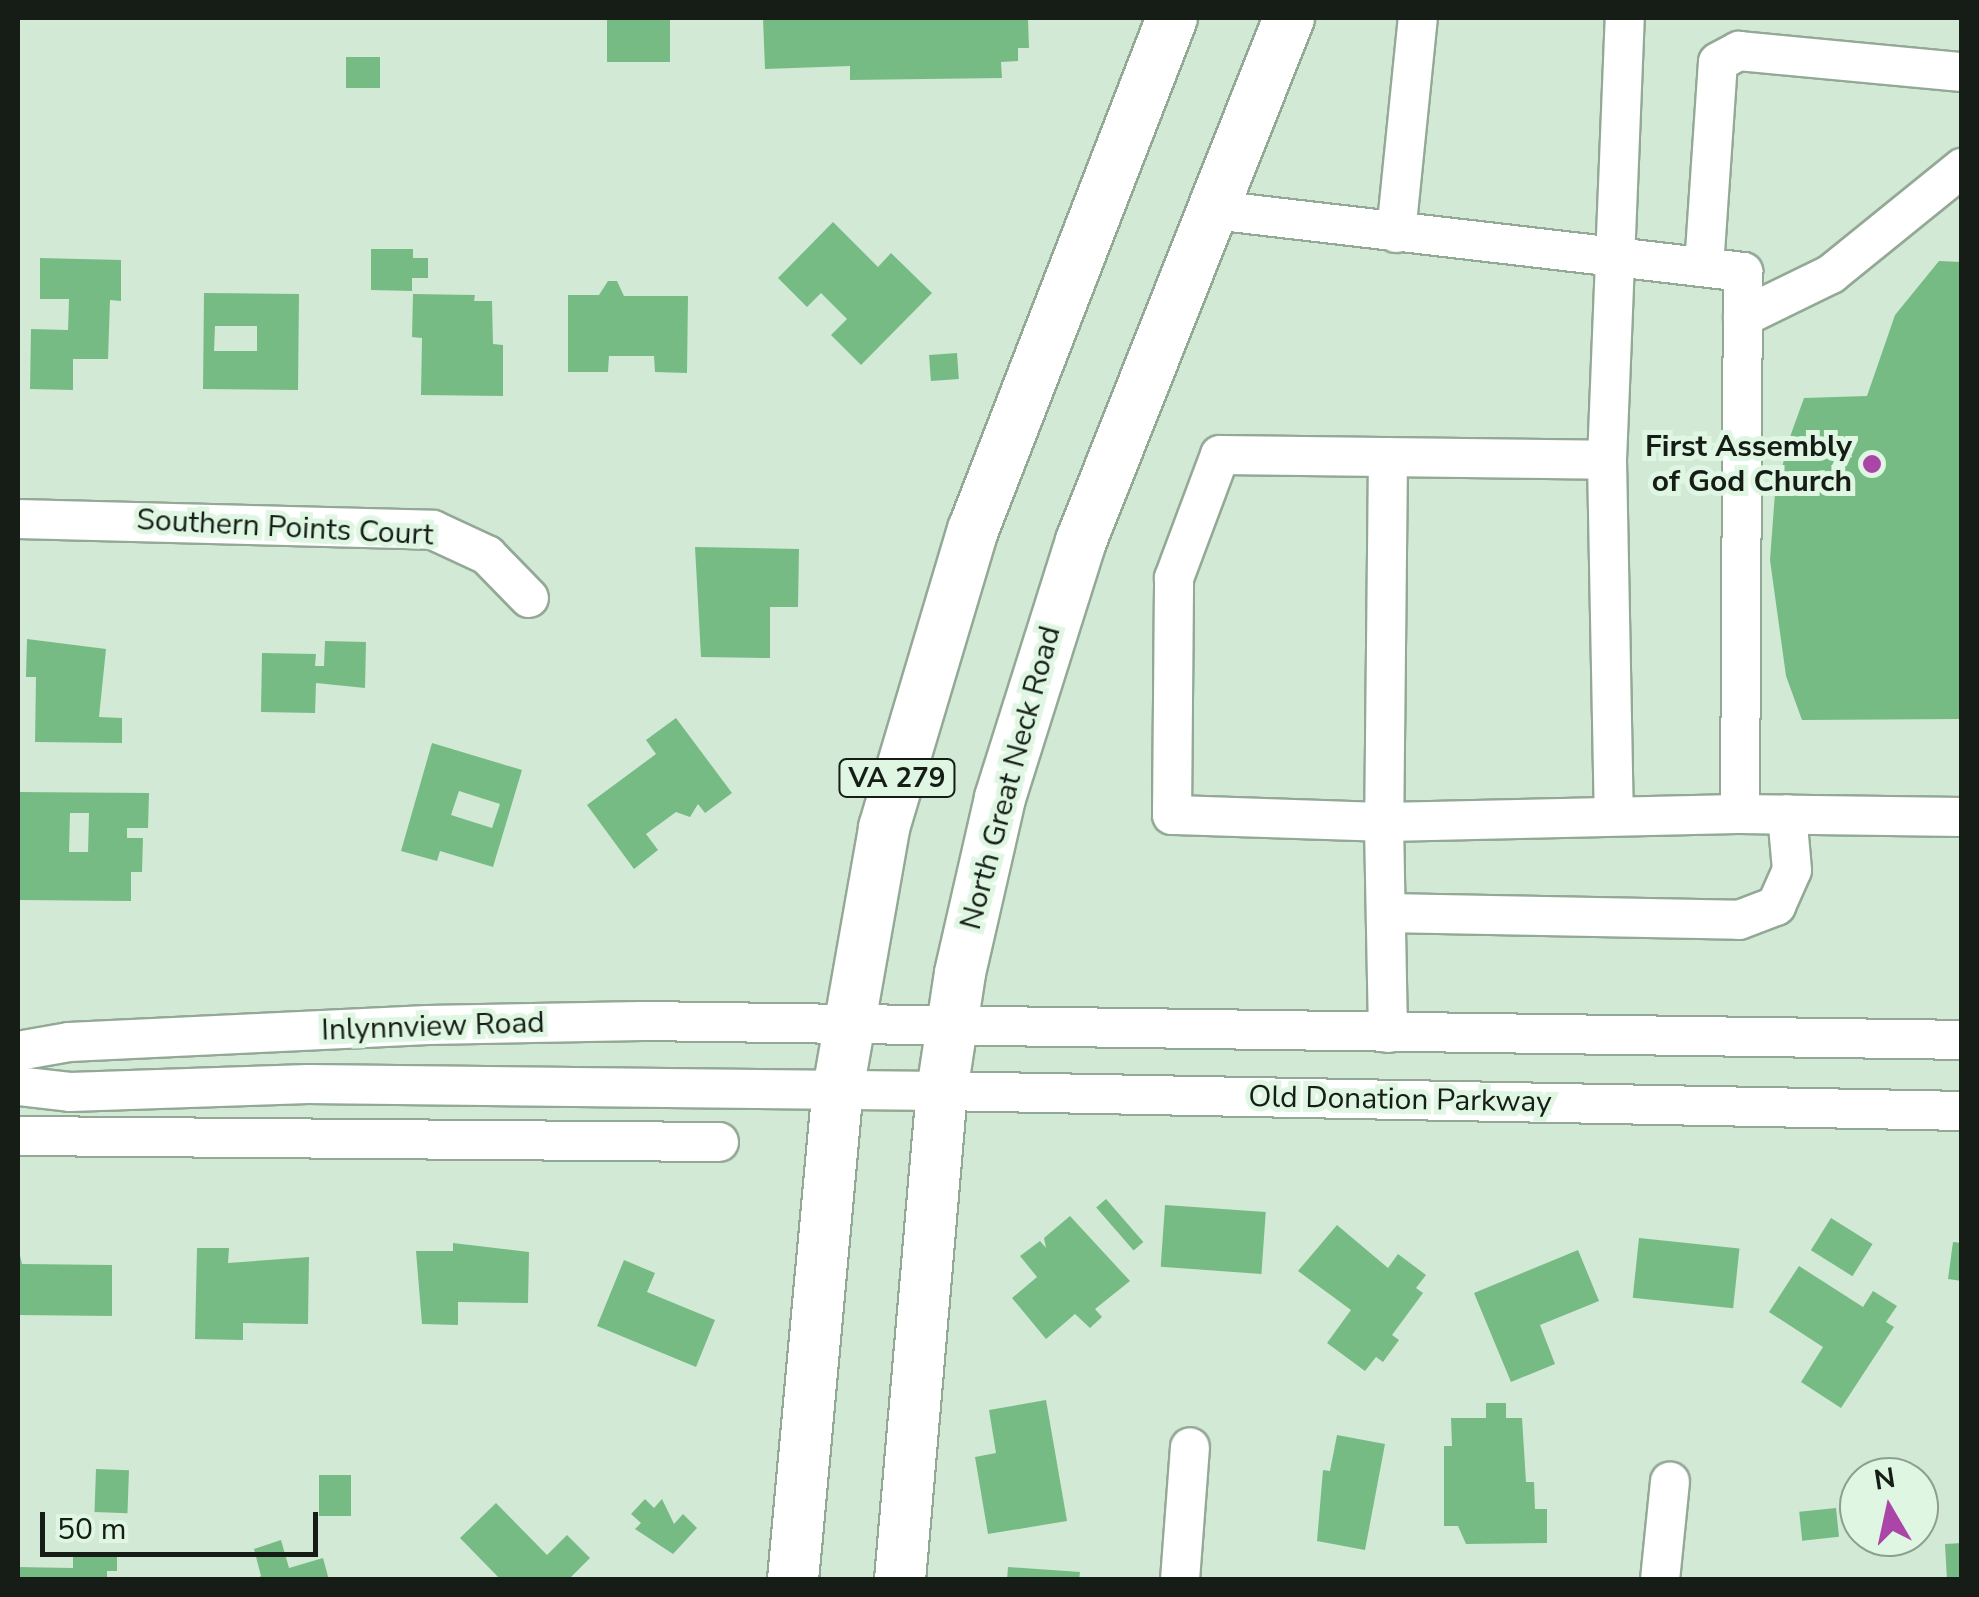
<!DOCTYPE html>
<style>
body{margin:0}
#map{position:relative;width:1979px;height:1597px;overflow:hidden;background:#d2e9d5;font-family:"Nunito Sans",sans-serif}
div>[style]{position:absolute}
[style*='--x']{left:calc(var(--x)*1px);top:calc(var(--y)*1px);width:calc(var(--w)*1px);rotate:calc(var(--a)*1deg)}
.building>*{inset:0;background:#77bb84;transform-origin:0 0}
.roads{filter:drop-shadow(2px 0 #93a996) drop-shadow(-2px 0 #93a996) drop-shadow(0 2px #93a996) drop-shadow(0 -2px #93a996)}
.minor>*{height:38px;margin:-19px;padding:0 19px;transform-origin:19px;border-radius:19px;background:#fff}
.major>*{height:50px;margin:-25px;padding:0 25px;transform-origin:25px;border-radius:25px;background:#fff}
.dots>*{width:28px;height:28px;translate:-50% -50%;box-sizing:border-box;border:5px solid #dff6e2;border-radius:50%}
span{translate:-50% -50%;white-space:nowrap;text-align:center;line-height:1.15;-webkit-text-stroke:10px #dff6e2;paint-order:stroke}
.shield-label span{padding:2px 8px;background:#dff6e2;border:2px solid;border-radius:8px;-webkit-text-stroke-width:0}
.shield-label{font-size:28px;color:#151d16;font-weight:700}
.poi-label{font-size:30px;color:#151d16;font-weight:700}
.right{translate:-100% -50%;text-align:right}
.street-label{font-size:30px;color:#151d16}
.frame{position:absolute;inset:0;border:20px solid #151d16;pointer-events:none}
.north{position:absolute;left:1839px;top:1457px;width:100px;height:100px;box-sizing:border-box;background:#dff6e2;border:2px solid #8e9f90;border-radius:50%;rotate:351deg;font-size:28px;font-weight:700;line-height:40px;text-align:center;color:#151d16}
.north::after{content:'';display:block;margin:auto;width:35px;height:45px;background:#ac45a8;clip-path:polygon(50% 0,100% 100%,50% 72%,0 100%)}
.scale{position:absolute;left:40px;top:1512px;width:278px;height:45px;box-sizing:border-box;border:5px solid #151d16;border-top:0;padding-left:12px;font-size:30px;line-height:35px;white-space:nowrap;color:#151d16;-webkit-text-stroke:8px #dff6e2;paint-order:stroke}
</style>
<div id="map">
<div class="building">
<i style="left:607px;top:18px;width:63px;height:44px"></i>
<i style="clip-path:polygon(763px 18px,1028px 18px,1029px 48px,1018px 48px,1018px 61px,1001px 62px,1002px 78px,850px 80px,850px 66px,765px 69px)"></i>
<i style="left:346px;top:57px;width:34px;height:31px"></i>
<i style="clip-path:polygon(833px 222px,878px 267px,891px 253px,932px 293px,861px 365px,831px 335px,847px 319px,821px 293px,807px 307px,778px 278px)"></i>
<i style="clip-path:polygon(371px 249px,413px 249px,413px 258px,428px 258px,428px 278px,412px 278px,412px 291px,371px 290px)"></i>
<i style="clip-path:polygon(40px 258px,121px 260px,121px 301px,110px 300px,108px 359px,73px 359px,73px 390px,30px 389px,31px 329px,68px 330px,69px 299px,40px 299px)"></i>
<i style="clip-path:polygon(1939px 261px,1962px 262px,1962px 719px,1802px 720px,1786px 676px,1770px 560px,1775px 493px,1791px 434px,1804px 398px,1867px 396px,1895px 315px)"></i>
<i style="clip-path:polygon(608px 281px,617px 281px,624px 296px,688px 296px,687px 373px,655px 372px,654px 356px,609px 356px,608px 372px,568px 372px,568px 295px,599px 295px)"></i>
<i style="clip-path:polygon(evenodd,204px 293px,299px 294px,298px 390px,203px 389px,204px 293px,215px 326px,257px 326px,257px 351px,214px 351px,215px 326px)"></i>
<i style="clip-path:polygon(413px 294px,475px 295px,474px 301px,492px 301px,493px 344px,503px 345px,503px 396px,421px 395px,422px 338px,412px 337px)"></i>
<i style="left:957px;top:353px;width:26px;height:28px;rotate:86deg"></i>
<i style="clip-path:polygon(695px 547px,799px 549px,798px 607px,770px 607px,770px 658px,701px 657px)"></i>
<i style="clip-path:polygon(27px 639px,106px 649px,99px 717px,122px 718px,122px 743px,35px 742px,36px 677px,26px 677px)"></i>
<i style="clip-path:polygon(325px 641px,366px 642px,365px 688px,316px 683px,315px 713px,261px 712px,262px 653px,316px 654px,315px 666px,324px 666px)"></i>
<i style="clip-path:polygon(676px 718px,732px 793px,705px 813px,698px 804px,690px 817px,676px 812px,646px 834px,658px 850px,634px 869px,587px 805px,656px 754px,646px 740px)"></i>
<i style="clip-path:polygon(evenodd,432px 743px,522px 770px,493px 867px,440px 851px,437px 861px,401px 851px,432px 743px,459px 791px,500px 804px,492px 828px,451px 815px,459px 791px)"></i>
<i style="clip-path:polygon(evenodd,18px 792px,149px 793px,148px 828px,127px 828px,127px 838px,143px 838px,142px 872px,131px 872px,131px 901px,18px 900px,18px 792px,70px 813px,89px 813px,88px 852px,69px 852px,70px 813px)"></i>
<i style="left:1106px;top:1199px;width:57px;height:13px;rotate:49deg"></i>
<i style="left:1165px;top:1205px;width:101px;height:62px;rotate:4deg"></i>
<i style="clip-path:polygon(1070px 1216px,1130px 1281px,1095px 1309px,1102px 1317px,1090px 1328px,1075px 1314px,1046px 1339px,1012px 1298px,1037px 1277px,1020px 1256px,1040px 1241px,1046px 1248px,1044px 1238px)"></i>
<i style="left:1831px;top:1218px;width:49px;height:38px;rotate:32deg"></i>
<i style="clip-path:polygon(1337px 1225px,1388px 1268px,1398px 1254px,1426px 1275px,1416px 1288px,1423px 1293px,1392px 1335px,1399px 1340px,1383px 1362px,1376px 1357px,1365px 1371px,1327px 1343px,1351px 1310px,1298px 1271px)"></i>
<i style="left:1639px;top:1238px;width:101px;height:60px;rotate:6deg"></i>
<i style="clip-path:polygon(1953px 1242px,1962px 1243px,1962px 1281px,1948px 1279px)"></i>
<i style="clip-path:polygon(453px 1243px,529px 1252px,528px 1303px,458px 1302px,458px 1325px,422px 1324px,416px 1251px,453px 1251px)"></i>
<i style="clip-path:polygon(18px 1247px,22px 1264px,112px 1265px,112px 1316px,18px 1315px)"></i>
<i style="clip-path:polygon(197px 1248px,229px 1248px,228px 1263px,309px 1257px,308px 1324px,243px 1323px,243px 1340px,195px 1339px)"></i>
<i style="clip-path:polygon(1578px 1250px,1599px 1301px,1540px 1325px,1555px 1364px,1511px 1382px,1474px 1293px)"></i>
<i style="clip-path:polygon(624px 1260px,655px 1273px,647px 1292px,715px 1320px,696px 1367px,597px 1326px)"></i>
<i style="clip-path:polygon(1799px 1266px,1863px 1307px,1873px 1291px,1897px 1306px,1886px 1322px,1894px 1327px,1841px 1408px,1801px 1382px,1823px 1347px,1769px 1312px)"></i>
<i style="clip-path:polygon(1046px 1400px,1067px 1521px,988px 1534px,975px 1457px,996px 1453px,989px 1410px)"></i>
<i style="clip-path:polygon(1486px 1403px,1506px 1403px,1506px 1418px,1522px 1418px,1526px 1482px,1534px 1482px,1535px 1509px,1547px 1509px,1547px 1543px,1466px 1544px,1458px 1526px,1444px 1526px,1444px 1446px,1452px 1446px,1451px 1418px,1486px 1418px)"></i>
<i style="clip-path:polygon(1337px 1435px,1385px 1444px,1365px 1550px,1317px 1541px,1323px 1470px,1330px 1471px)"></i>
<i style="left:96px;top:1469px;width:33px;height:43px;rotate:2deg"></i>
<i style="left:319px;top:1475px;width:32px;height:41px"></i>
<i style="clip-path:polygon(645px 1499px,654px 1508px,662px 1499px,674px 1524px,683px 1514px,697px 1528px,673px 1554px,635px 1529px,641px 1523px,631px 1514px)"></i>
<i style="clip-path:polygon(496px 1503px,547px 1555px,567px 1535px,590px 1558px,568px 1580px,501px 1580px,460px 1538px)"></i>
<i style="left:1836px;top:1508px;width:29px;height:37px;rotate:84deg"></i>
<i style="clip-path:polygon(281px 1540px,289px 1568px,323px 1558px,329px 1580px,255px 1580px,261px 1576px,254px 1549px)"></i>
<i style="clip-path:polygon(1962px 1543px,1962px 1580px,1947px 1580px,1945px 1544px)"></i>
<i style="clip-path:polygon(73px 1552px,117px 1553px,117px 1571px,107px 1571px,107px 1580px,18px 1580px,18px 1567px,73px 1568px)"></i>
<i style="clip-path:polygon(1008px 1567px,1080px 1572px,1079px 1580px,1007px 1580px)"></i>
</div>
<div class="roads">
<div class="minor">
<i style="--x:1214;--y:210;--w:533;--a:6.68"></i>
<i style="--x:1743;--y:272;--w:542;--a:90.32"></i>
<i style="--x:1740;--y:814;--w:222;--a:0.8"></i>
<i style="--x:1396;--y:233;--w:216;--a:-84.2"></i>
<i style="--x:1704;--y:267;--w:205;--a:-86.1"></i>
<i style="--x:1718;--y:62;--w:24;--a:-28"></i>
<i style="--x:1739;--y:51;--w:224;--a:5.4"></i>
<i style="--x:1743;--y:317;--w:98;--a:-26"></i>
<i style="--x:1831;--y:274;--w:169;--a:-39"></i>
<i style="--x:1388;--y:457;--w:365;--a:90.6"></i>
<i style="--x:1384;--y:822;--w:356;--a:-1.3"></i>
<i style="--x:1607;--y:460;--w:356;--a:88.9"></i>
<i style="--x:18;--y:519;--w:415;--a:1.5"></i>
<i style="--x:433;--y:530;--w:60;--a:24.8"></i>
<i style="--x:487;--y:555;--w:60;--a:45.7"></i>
<i style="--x:1386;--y:913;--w:353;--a:1.1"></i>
<i style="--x:1739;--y:920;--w:40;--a:-21"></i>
<i style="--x:1776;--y:906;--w:39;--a:-66"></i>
<i style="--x:1792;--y:870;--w:56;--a:-95.1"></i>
<i style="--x:1388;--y:1033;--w:211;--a:-91.1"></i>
<i style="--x:1384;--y:822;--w:212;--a:-178.1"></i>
<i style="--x:1172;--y:815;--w:237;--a:-89.5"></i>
<i style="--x:1174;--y:578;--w:131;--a:-69.5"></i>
<i style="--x:1220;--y:455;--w:387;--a:0.7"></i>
<i style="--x:1607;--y:460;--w:442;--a:-87.7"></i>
<i style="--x:18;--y:1051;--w:52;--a:-10"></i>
<i style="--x:69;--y:1042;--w:359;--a:-2.7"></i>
<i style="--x:428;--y:1025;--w:214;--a:-1.1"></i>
<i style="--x:642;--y:1021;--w:1320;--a:0.82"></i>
<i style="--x:18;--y:1086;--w:52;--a:6.6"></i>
<i style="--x:70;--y:1092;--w:238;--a:-1.9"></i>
<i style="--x:308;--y:1084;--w:634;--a:0.63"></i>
<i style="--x:942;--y:1091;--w:1020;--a:1.12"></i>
<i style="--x:18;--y:1136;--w:701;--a:0.49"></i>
<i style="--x:1180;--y:1580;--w:133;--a:-85.7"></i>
<i style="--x:1660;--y:1580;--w:99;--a:-84.2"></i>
</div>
<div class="major">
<i style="--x:793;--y:1580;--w:492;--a:-84.8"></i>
<i style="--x:838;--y:1090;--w:266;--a:-80"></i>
<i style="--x:884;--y:828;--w:311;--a:-73.4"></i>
<i style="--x:973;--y:530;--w:549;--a:-68.76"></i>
<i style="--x:900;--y:1580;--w:491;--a:-85.1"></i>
<i style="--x:942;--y:1091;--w:119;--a:-81.3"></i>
<i style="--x:960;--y:973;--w:180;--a:-77.1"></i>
<i style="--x:1000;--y:798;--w:269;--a:-72.5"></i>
<i style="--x:1081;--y:541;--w:563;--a:-68.31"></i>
</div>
</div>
<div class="dots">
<i style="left:1872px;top:464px;background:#ac45a8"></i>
</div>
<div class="shield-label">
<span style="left:897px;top:778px">VA 279</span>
</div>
<div class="poi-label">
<span class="right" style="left:1852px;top:464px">First Assembly<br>of God Church</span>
</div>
<div class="street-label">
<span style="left:285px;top:528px;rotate:3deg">Southern Points Court</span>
<span style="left:1011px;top:778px;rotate:-75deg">North Great Neck Road</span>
<span style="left:433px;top:1027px;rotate:-2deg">Inlynnview Road</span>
<span style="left:1400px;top:1100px;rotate:1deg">Old Donation Parkway</span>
</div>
<div class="frame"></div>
<div class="north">N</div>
<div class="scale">50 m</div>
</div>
